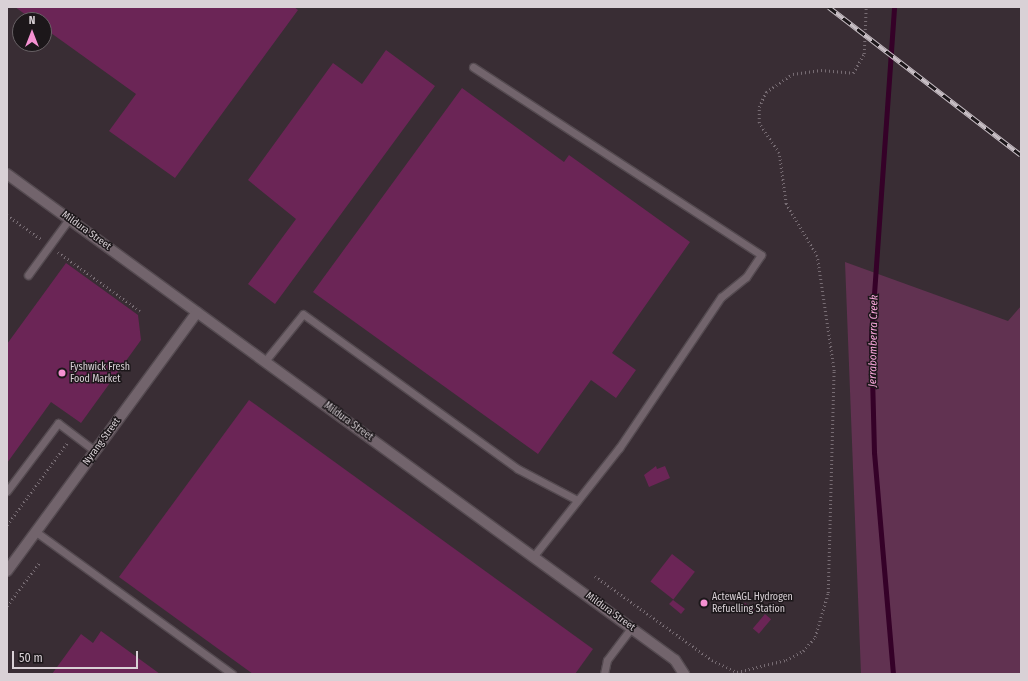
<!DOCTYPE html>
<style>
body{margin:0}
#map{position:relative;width:1028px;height:681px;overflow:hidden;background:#392d34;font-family:"Fira Sans Condensed",sans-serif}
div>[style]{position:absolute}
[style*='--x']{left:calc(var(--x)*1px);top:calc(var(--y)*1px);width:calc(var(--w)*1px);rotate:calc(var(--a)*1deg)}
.green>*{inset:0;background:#613251}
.stream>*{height:5px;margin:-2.5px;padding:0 2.5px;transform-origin:2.5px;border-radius:2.5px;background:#350128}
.building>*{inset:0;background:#6b2556;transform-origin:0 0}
.path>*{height:2.5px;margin-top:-1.25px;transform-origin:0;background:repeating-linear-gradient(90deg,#776c73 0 1px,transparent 0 4px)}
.roads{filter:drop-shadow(1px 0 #544a50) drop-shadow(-1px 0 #544a50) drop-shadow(0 1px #544a50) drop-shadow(0 -1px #544a50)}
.service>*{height:7px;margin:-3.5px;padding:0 3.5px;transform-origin:3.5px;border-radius:3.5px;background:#72646c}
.minor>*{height:10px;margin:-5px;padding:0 5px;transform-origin:5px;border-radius:5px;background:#72646c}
.rail>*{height:4.5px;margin-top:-2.25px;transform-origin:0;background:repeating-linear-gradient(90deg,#1c171a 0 9px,#c8bfc5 0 18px);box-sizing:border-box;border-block:1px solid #c8bfc5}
.dots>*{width:11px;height:11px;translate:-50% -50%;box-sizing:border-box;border:2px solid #1c171a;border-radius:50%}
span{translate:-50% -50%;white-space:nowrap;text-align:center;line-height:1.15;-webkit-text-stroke:3px #1c171a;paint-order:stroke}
.street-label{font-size:10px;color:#d9d1d6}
.poi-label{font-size:10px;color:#d9d1d6}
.left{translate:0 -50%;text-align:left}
.water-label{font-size:11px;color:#faa7dc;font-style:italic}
.frame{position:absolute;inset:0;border:8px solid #d9d1d6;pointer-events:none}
.north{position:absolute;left:12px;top:12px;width:40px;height:40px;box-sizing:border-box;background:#1c171a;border:1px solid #686165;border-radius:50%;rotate:0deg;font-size:11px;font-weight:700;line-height:16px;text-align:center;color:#d9d1d6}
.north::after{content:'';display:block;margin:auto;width:14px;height:18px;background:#f591d2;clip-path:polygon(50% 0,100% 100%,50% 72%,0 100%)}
.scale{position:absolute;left:12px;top:651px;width:126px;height:18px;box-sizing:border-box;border:2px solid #d9d1d6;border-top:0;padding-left:5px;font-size:12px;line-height:14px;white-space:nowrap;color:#d9d1d6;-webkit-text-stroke:3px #1c171a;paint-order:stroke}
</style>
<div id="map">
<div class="green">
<i style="clip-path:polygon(845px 262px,1008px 321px,1021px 306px,1021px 674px,861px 674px)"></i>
</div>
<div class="stream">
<i style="--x:893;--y:674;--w:223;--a:-94.9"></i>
<i style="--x:874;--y:452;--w:115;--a:-91.5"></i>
<i style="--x:871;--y:337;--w:331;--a:-86"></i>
</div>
<div class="building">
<i style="clip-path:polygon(15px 7px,294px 7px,298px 10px,175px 178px,109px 131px,136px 94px,44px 28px,44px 20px,33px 20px)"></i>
<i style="clip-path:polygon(386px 50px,435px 86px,275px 304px,248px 284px,296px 219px,248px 180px,333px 63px,362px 84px)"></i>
<i style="clip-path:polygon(462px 88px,564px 162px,569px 155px,690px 242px,612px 353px,636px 370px,616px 398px,591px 380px,538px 454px,313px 292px)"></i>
<i style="clip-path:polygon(66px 263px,138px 315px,141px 340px,81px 423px,51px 402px,7px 463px,7px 344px)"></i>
<i style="clip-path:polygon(249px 400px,593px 649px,575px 674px,253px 674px,119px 577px)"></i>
<i style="clip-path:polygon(656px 466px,657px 469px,665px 466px,670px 478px,649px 487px,644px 475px)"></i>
<i style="left:672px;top:554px;width:29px;height:35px;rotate:38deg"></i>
<i style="clip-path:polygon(673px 600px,685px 609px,681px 614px,669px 604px)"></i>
<i style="left:745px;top:603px;width:12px;height:6px;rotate:35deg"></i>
<i style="left:765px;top:614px;width:8px;height:19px;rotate:40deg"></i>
<i style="clip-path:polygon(101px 631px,160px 674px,52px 674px,81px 634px,93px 643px)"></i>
</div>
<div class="path">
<i style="--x:7;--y:215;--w:42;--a:35.2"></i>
<i style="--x:58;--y:252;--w:101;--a:35.7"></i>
<i style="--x:7;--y:525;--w:102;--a:-53.8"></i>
<i style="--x:595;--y:576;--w:144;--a:35.7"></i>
<i style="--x:712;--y:660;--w:28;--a:26"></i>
<i style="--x:737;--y:672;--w:50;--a:-13.8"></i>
<i style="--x:786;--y:660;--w:19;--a:-28"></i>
<i style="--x:803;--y:651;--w:18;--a:-49"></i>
<i style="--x:815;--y:637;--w:46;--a:-73.5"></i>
<i style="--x:828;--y:593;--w:222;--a:-88.5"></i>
<i style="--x:834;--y:371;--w:116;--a:-98.4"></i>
<i style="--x:817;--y:256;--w:61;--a:-120.8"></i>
<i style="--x:786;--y:204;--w:51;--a:-97.8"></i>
<i style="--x:779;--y:153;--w:36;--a:-124"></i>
<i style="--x:759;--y:123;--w:16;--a:-90"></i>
<i style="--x:759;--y:107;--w:17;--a:-65"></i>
<i style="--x:766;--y:92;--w:32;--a:-34"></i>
<i style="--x:793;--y:74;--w:28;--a:-8"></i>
<i style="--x:821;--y:70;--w:32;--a:5"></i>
<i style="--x:853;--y:73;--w:22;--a:-60"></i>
<i style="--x:864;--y:54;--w:47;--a:-87.6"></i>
<i style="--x:7;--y:606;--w:54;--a:-53.3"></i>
</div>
<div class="roads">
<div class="service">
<i style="--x:473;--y:67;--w:344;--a:33.1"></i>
<i style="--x:761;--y:255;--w:27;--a:124"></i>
<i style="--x:746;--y:277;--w:32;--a:141"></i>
<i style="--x:721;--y:297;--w:182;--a:124"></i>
<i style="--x:619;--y:448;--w:139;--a:128.3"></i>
<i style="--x:28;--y:275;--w:69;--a:-53.8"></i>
<i style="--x:265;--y:361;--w:60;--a:-51"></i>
<i style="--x:303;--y:314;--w:265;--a:35.8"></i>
<i style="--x:518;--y:469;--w:67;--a:27.7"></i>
<i style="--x:7;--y:491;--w:85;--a:-53.1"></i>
<i style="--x:58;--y:423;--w:46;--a:37.1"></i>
<i style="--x:36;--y:532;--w:242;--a:35.9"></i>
<i style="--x:604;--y:674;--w:14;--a:-78"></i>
<i style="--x:607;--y:660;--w:40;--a:-53"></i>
</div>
<div class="minor">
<i style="--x:7;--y:174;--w:826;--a:36.04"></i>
<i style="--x:675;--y:660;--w:17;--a:57"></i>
<i style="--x:7;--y:571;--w:321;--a:-53.7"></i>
</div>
</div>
<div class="rail">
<i style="--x:829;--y:7;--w:242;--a:37.6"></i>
</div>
<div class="dots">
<i style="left:62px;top:373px;background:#f591d2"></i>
<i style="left:704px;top:603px;background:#f591d2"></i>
</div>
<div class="street-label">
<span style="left:86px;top:231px;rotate:36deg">Mildura Street</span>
<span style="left:348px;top:422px;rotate:36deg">Mildura Street</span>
<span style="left:102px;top:442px;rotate:-54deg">Nyrang Street</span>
<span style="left:610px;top:612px;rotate:36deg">Mildura Street</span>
</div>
<div class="poi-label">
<span class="left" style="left:70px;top:373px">Fyshwick Fresh<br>Food Market</span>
<span class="left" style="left:712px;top:603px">ActewAGL Hydrogen<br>Refuelling Station</span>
</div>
<div class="water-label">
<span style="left:874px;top:341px;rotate:-89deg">Jerrabomberra Creek</span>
</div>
<div class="frame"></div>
<div class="north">N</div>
<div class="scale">50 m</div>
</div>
